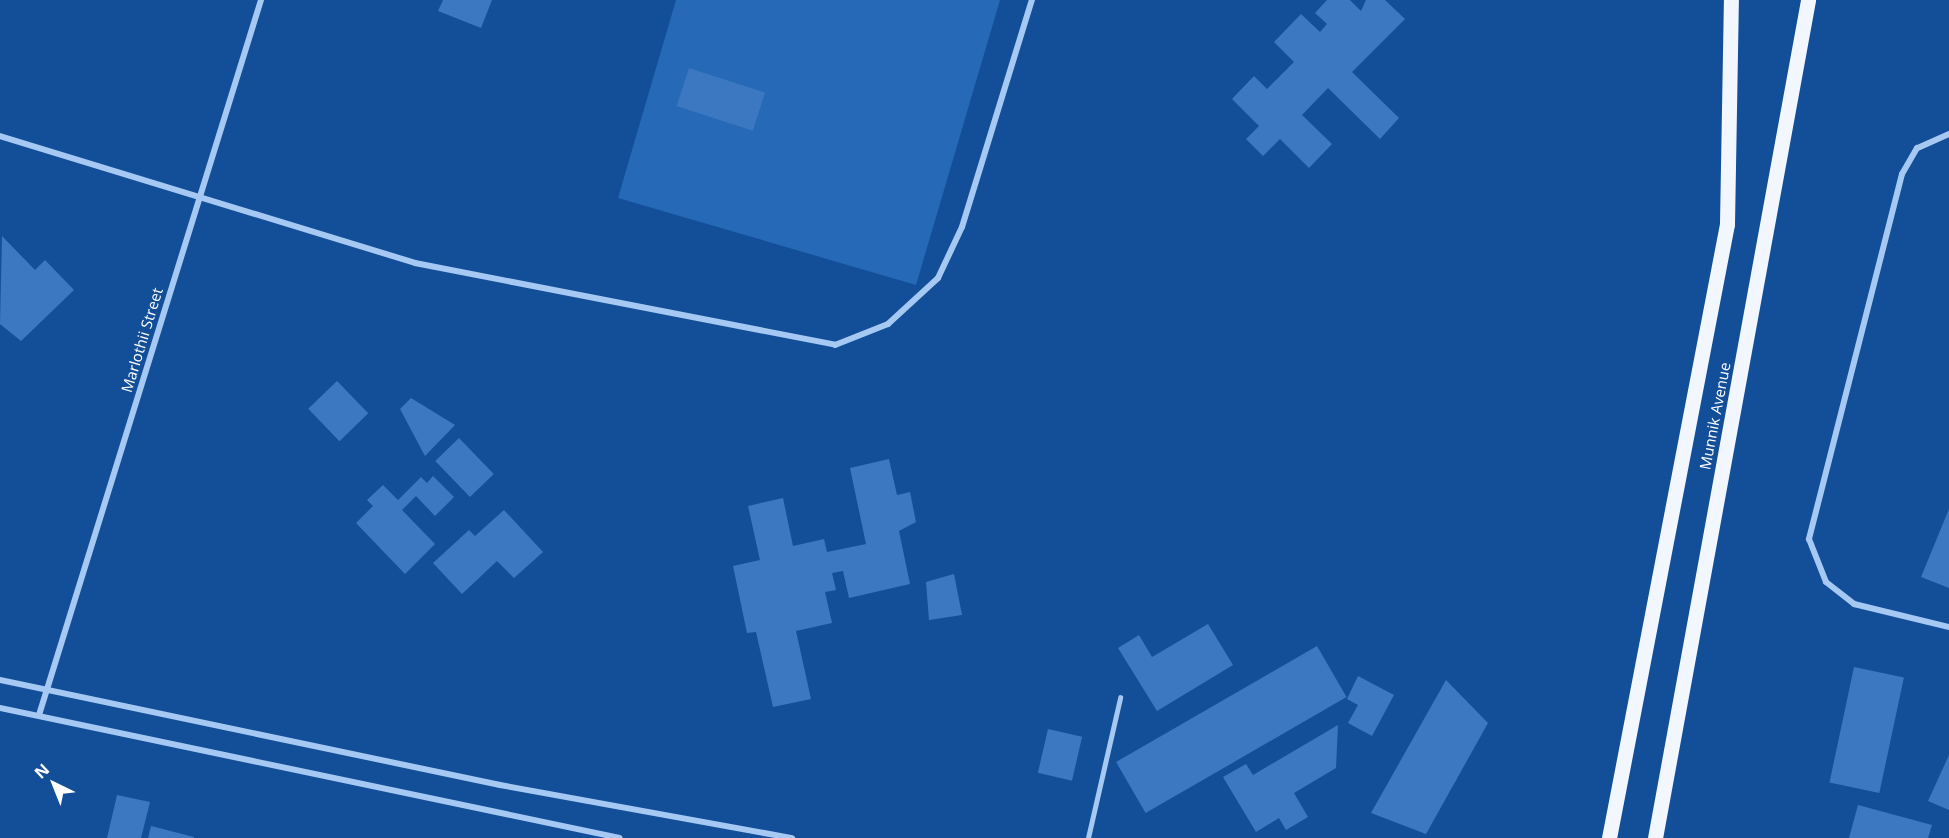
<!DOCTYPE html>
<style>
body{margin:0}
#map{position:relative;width:1949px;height:838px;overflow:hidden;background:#134f99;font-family:"Open Sans",sans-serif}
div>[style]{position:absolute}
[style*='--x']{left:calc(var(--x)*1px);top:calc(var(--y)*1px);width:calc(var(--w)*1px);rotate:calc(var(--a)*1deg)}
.green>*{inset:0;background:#2669b7}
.building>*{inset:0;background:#3c78c1;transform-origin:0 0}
.lane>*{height:4.5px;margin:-2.25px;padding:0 2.25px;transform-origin:2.25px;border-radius:2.25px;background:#a6c9f3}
.street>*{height:6px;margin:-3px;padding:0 3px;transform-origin:3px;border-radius:3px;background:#a6c9f3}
.primary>*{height:15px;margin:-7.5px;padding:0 7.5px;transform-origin:7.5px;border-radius:7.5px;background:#f2f7ff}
span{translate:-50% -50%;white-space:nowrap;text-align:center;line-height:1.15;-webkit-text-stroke:6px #134f99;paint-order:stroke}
.street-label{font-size:15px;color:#fff}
.north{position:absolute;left:24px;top:754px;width:60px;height:60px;-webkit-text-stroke:4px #134f99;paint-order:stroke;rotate:317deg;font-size:16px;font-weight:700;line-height:24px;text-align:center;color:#fff}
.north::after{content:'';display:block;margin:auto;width:21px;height:27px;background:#fff;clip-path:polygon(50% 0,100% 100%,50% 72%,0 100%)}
</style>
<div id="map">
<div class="green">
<i style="clip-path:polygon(676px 0,1000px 0,916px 285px,618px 198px)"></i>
</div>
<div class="building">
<i style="clip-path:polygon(443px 0,492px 0,481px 28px,438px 11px)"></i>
<i style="clip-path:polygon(1327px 0,1350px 0,1361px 11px,1366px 0,1385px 0,1405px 19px,1352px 72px,1399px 118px,1380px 139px,1328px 88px,1302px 115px,1332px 144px,1309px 168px,1280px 139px,1263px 156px,1246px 139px,1259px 126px,1232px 99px,1254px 76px,1267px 89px,1294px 62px,1274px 42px,1301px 14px,1320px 32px,1327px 24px,1315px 13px)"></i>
<i style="left:689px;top:68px;width:80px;height:40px;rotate:18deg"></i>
<i style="clip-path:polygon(2px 236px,35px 270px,45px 260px,74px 290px,21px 341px,0 324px)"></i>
<i style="left:337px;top:381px;width:45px;height:40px;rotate:46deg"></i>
<i style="clip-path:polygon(411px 398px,455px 425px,425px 456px,400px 409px)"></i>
<i style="left:459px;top:438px;width:50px;height:33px;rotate:46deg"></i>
<i style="clip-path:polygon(889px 459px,897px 495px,910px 492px,916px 522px,899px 531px,910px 584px,849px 598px,843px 571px,832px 573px,836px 590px,825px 592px,832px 623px,796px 631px,811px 699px,773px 707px,756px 632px,747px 633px,733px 566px,760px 560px,748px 506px,783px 498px,793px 546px,824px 539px,827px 552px,866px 544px,850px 468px)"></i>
<i style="clip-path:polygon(433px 476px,454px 497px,435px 516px,416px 496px,402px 510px,435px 544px,405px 574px,356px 523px,373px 506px,367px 500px,383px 485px,398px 500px,421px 477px,427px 483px)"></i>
<i style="clip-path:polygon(1949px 509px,1949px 588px,1921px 577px)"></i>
<i style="clip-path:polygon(504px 510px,543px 552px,514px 578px,497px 561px,462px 594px,433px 563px,469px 530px,475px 536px)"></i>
<i style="clip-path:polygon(954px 574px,962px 615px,929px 620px,926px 582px)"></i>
<i style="clip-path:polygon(1208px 624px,1233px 665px,1157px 711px,1118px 648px,1139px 635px,1152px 657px)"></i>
<i style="left:1317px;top:646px;width:59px;height:232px;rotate:60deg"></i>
<i style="left:1854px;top:667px;width:51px;height:118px;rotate:12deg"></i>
<i style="clip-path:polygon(1358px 676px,1394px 695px,1372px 736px,1348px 723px,1358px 705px,1347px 699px)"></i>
<i style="clip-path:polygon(1446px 680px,1488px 723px,1426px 834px,1371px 813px)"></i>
<i style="clip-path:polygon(1338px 725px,1336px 768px,1294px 793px,1308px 817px,1286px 830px,1279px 818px,1256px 832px,1223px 777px,1246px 764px,1253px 775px)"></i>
<i style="left:1048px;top:729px;width:35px;height:45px;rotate:13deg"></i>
<i style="clip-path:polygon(1949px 755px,1949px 810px,1928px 801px)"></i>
<i style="clip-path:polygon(117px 795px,150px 802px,141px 838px,107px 838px)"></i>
<i style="clip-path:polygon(1858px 805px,1932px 825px,1928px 838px,1849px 838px)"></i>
<i style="clip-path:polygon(151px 826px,194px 837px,194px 838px,148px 838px)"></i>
</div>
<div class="lane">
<i style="--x:1088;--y:838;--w:144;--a:-77.1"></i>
</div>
<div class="street">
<i style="--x:1949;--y:134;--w:35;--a:156"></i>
<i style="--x:1917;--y:148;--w:30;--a:120"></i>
<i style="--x:1902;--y:174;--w:377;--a:104.3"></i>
<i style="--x:1809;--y:539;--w:46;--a:68.4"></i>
<i style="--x:1826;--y:582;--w:36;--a:38"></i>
<i style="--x:1854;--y:604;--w:98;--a:13.6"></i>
<i style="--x:0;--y:136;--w:434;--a:17"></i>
<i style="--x:415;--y:263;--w:428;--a:11"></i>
<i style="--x:835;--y:345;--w:57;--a:-21.6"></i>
<i style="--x:888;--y:324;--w:68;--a:-42.6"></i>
<i style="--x:938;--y:278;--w:56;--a:-64.8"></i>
<i style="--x:962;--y:227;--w:238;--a:-72.9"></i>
<i style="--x:0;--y:680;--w:511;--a:11.86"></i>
<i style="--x:500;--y:785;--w:297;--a:10.3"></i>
<i style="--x:0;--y:708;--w:633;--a:11.84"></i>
<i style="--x:39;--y:715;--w:749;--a:-72.75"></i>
</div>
<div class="primary">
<i style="--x:1609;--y:838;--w:625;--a:-79.12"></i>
<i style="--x:1727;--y:224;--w:224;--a:-89"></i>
<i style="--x:1655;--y:838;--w:852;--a:-79.65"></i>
</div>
<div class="street-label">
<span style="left:142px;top:340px;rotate:-73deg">Marlothii Street</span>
<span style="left:1715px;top:416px;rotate:-79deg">Munnik Avenue</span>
</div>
<div class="north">N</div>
</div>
